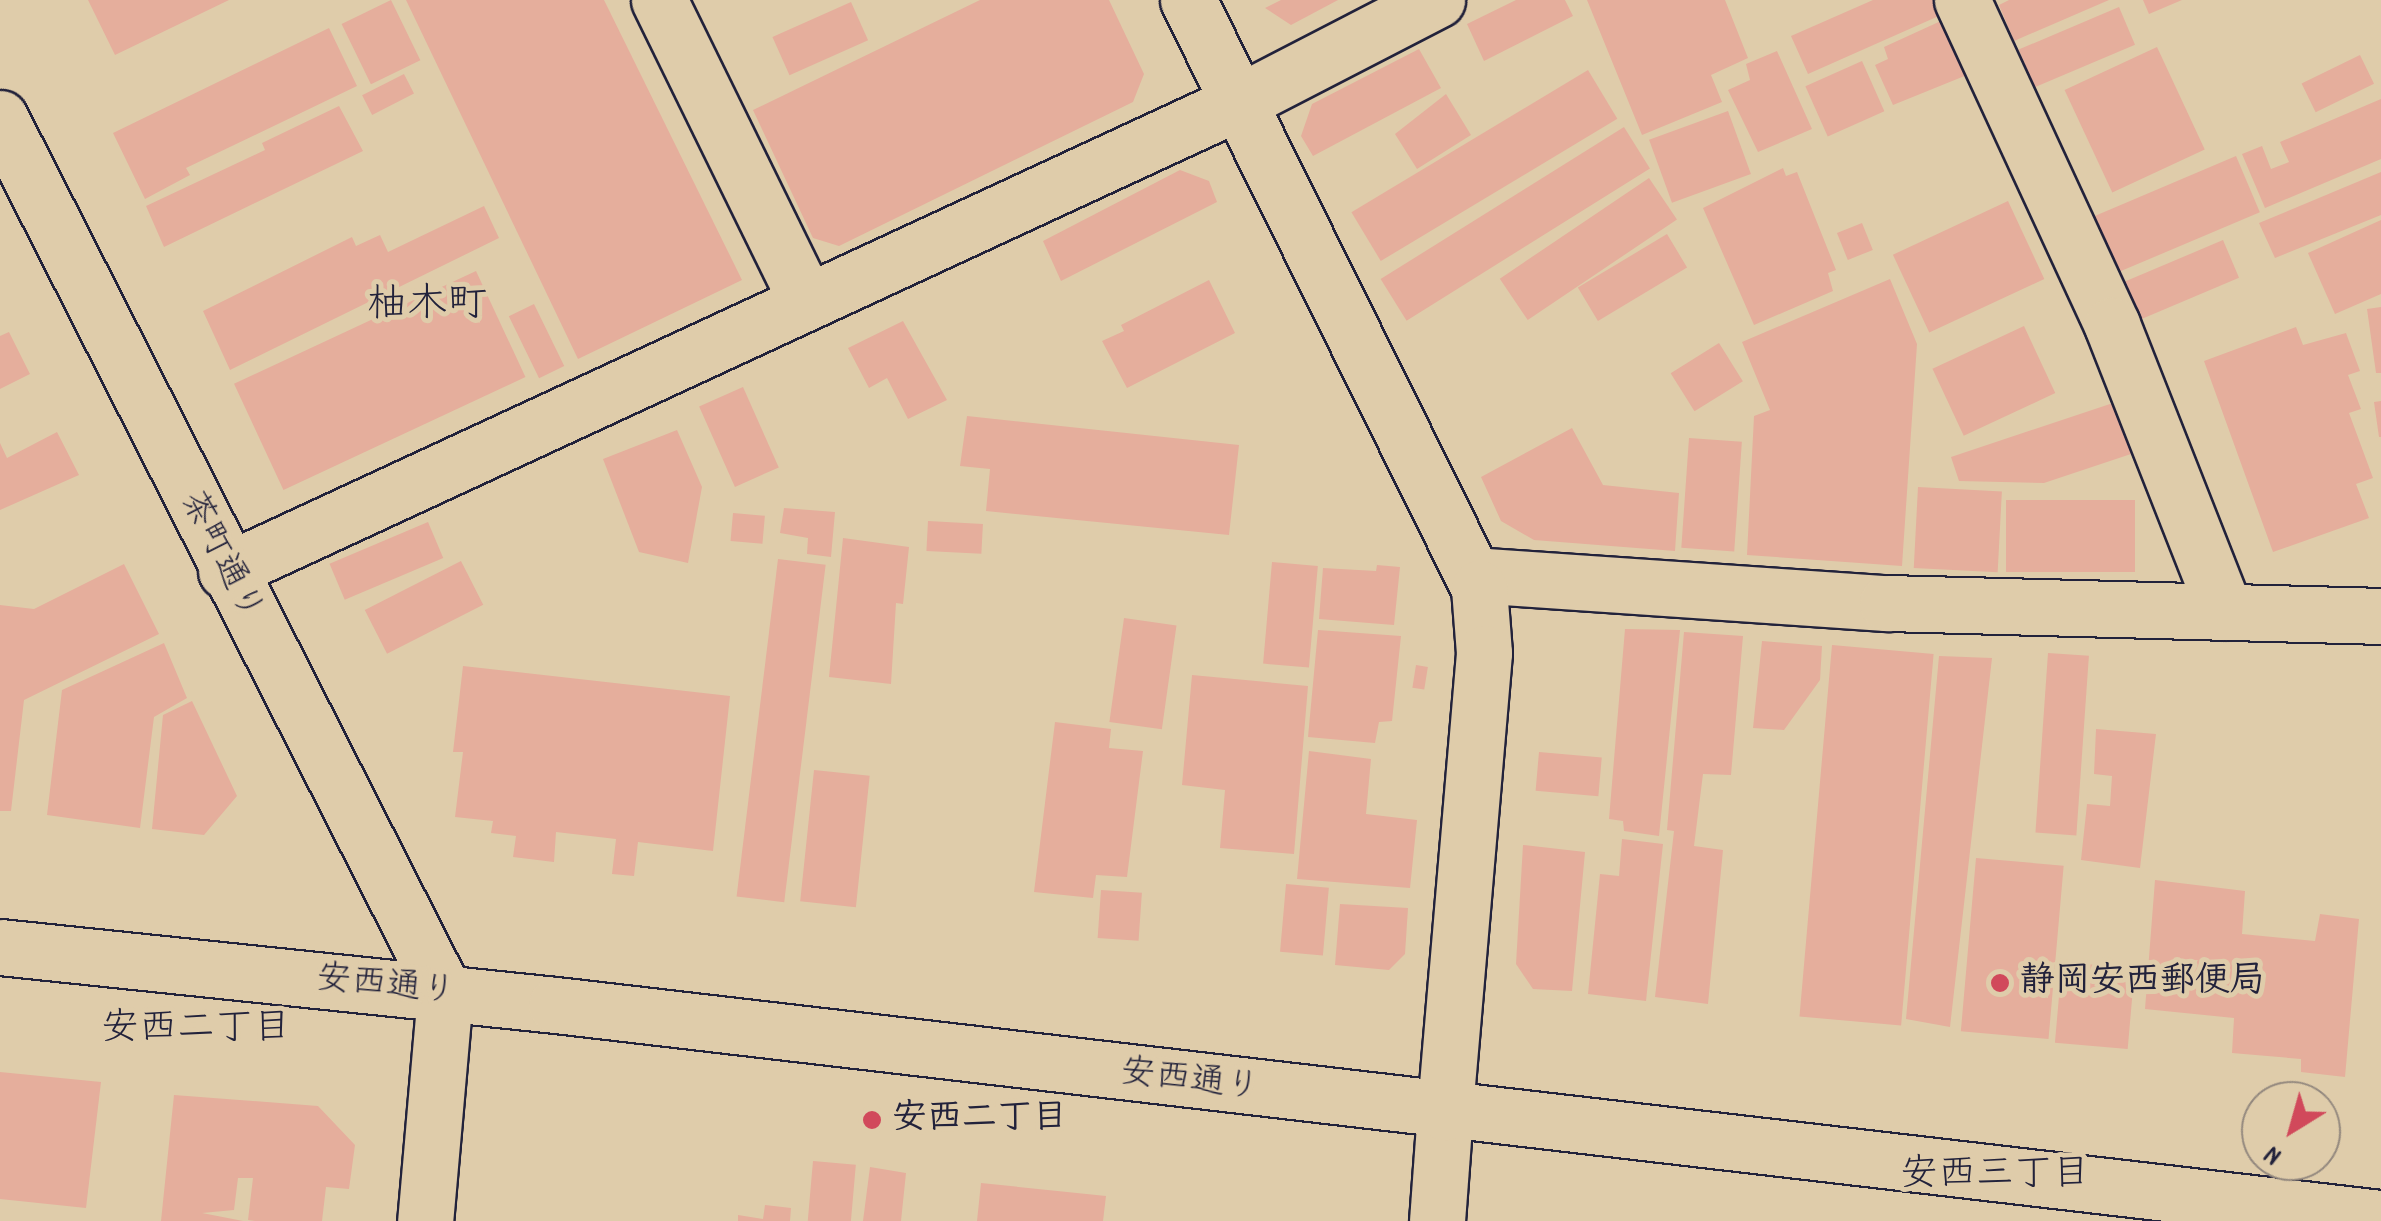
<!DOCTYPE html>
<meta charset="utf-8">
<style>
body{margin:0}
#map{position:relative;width:2381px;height:1221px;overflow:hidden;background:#dfccaa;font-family:Dekko,"Klee One",sans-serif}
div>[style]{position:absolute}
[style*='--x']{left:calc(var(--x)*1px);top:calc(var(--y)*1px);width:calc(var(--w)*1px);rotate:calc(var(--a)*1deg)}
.building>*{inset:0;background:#e5ae9c;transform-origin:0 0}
.roads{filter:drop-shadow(2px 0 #22223b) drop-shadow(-2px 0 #22223b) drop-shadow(0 2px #22223b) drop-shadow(0 -2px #22223b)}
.street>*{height:55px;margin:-27.5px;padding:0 27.5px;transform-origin:27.5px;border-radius:27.5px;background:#dfccaa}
.secondary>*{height:55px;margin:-27.5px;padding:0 27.5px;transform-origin:27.5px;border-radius:27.5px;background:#dfccaa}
.dots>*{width:28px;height:28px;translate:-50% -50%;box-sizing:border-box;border:5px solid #dfccaa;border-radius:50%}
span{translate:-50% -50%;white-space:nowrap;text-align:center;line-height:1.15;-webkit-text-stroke:10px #dfccaa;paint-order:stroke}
.street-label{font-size:35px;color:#22223b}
.poi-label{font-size:35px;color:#22223b;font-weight:700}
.left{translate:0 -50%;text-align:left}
.neighbourhood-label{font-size:38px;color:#22223b}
.quarter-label{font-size:40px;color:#22223b}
.north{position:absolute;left:2241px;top:1081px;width:100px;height:100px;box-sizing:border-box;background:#dfccaa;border:2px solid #93887e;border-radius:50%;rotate:217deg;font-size:28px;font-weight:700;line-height:40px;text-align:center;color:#22223b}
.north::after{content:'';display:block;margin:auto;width:35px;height:45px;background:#d1495b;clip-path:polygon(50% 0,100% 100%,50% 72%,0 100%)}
</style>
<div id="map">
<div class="building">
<i style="clip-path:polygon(88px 0,229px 0,115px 55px)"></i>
<i style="left:391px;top:0;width:67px;height:55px;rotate:64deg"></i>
<i style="clip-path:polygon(406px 0,604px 0,742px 280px,578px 359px)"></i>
<i style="clip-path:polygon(980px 0,1109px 0,1144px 74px,1133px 102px,839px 246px,813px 238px,753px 110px)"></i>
<i style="clip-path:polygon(1281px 0,1338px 0,1291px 25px,1265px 8px)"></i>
<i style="clip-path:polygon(1516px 0,1565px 0,1573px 16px,1484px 61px,1467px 24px)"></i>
<i style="clip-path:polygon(1587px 0,1725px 0,1748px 58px,1711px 75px,1722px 102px,1642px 135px)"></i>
<i style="clip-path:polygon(1873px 0,1934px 0,1941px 15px,1808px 74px,1791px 36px)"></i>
<i style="clip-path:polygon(2009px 0,2109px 0,2014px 41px,1999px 5px)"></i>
<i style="clip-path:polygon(2143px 0,2182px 0,2149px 14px)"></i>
<i style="left:851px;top:2px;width:42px;height:86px;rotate:66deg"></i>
<i style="left:2119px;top:7px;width:41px;height:109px;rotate:67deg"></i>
<i style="clip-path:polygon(1943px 20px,1967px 75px,1893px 105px,1875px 65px,1888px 59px,1884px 47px)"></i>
<i style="clip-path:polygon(329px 28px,357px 86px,186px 168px,190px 175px,145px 199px,113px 133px)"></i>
<i style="left:2157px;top:47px;width:113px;height:102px;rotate:65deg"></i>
<i style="clip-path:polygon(1419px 49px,1441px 88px,1313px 156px,1301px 136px,1312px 104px)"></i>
<i style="clip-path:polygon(1777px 51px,1812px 129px,1758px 152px,1728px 90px,1750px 80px,1746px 64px)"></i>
<i style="left:2360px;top:55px;width:32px;height:65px;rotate:64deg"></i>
<i style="left:1862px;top:61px;width:55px;height:62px;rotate:66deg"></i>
<i style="left:1588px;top:70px;width:57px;height:276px;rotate:59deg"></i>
<i style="left:404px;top:74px;width:22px;height:47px;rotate:63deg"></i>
<i style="clip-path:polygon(1446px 94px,1471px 135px,1417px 169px,1395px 134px)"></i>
<i style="clip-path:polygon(2381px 99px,2381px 159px,2265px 208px,2242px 154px,2262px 146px,2271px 169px,2289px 162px,2280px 142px)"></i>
<i style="clip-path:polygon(339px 106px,363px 151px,164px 247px,146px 206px,265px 150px,262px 143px)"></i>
<i style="left:1728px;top:111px;width:67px;height:84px;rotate:70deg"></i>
<i style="left:1624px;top:127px;width:49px;height:287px;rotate:58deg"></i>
<i style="left:2236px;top:156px;width:61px;height:156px;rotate:67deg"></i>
<i style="clip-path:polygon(1783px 168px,1786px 176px,1797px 172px,1836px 270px,1828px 273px,1833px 291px,1754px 325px,1703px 208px)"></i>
<i style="clip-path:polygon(1180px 170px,1209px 181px,1217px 202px,1061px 281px,1043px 241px)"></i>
<i style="clip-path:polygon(2381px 172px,2381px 215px,2275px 258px,2259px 223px)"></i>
<i style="left:1649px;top:178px;width:50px;height:180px;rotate:56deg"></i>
<i style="left:2008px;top:201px;width:86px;height:127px;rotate:65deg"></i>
<i style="clip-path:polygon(484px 206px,499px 238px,230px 370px,203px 311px,352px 237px,356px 246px,380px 235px,388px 252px)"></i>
<i style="clip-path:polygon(2381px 220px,2381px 294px,2335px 314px,2308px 253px)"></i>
<i style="left:1862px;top:223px;width:29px;height:27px;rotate:68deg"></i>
<i style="left:1667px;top:234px;width:39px;height:104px;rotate:59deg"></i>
<i style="left:2223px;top:240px;width:41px;height:111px;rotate:67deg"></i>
<i style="left:476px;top:271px;width:117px;height:267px;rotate:65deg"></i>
<i style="clip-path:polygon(1890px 279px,1917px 344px,1902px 566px,1747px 555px,1754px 416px,1770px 410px,1742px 342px)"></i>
<i style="clip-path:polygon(1209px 280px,1235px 333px,1127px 388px,1102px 341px,1124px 331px,1121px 325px)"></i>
<i style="left:534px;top:304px;width:69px;height:28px;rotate:64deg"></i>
<i style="clip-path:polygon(2381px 307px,2381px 373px,2376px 373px,2367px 309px)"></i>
<i style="clip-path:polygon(903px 321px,947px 400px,908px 419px,887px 378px,869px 388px,848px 348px)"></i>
<i style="left:2024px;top:326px;width:74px;height:101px;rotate:65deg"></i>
<i style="clip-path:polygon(2296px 327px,2303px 345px,2346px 333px,2360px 371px,2348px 375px,2361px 409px,2349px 413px,2373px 478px,2356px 484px,2369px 518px,2273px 552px,2204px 361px)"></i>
<i style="clip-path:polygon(9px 332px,30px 374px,0 389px,0 336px)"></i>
<i style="left:1719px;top:343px;width:45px;height:57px;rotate:58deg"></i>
<i style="left:743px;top:387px;width:88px;height:48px;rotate:66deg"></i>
<i style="clip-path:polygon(2381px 401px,2381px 437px,2379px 437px,2374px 402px)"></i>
<i style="clip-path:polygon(2113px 403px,2131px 454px,2044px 483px,1959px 481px,1951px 457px)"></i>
<i style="clip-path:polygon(967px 416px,1239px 445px,1229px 535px,986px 511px,990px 469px,960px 466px)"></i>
<i style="clip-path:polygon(1572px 428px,1603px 485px,1679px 493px,1675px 551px,1534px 540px,1501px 521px,1481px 477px)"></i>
<i style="clip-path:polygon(677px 430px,702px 487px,688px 563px,639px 552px,603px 459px)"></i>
<i style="clip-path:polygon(57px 432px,79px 475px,0 510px,0 443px,7px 458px)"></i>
<i style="left:1689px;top:438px;width:53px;height:110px;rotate:4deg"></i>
<i style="left:1918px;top:487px;width:84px;height:81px;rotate:3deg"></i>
<i style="left:2006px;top:500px;width:129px;height:72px"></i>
<i style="clip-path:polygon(784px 508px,835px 512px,831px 557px,807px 554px,808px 538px,780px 533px)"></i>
<i style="left:733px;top:513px;width:32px;height:28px;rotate:5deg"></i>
<i style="left:928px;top:521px;width:55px;height:30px;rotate:3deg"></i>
<i style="left:428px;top:522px;width:39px;height:107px;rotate:67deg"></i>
<i style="clip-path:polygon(843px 538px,909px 547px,903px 604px,896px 603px,891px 684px,829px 677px)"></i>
<i style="left:778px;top:559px;width:48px;height:340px;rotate:7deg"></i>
<i style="left:461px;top:561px;width:49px;height:108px;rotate:63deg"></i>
<i style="left:1272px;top:562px;width:46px;height:102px;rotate:5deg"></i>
<i style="clip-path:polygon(124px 564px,159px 634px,24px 700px,11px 811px,0 811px,0 605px,34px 609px)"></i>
<i style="clip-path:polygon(1377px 565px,1400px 567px,1394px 625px,1319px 619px,1323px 568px,1376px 571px)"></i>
<i style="left:1124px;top:618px;width:53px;height:105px;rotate:8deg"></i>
<i style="clip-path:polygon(1625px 629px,1680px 630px,1659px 836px,1624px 831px,1623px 821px,1609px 819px)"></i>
<i style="clip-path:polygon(1318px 630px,1401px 636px,1392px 721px,1379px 722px,1375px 743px,1308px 737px)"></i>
<i style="clip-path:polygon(1684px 632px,1743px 636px,1731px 775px,1703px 774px,1694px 846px,1723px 850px,1708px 1004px,1655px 997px,1674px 831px,1667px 830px)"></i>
<i style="clip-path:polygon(1762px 641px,1822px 646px,1820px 680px,1784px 730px,1753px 728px)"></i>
<i style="clip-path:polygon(164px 643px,187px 698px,154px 717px,140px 828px,47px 815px,62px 690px)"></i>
<i style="left:1832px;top:645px;width:102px;height:373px;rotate:5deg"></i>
<i style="left:2048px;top:653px;width:41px;height:180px;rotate:4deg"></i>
<i style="clip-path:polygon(1939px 656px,1992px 658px,1950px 1027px,1906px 1019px)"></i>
<i style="left:1416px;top:665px;width:12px;height:23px;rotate:9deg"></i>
<i style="clip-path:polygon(463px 666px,730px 696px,713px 851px,638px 842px,634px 876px,612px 874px,616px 839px,556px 832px,554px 862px,513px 857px,516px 836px,491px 833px,493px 821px,455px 817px,463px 752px,453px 752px)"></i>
<i style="clip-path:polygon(1192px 675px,1308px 686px,1294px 854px,1220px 848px,1225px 790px,1182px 785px)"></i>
<i style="clip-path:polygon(192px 701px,237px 796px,204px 835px,152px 829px,163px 715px)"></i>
<i style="clip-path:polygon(1055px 722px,1111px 729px,1109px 748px,1143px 751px,1127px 877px,1096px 875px,1093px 898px,1034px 892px)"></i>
<i style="clip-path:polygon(2096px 729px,2156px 734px,2140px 868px,2081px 860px,2087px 804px,2110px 806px,2112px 776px,2094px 774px)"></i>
<i style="clip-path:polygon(1309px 751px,1371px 759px,1366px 814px,1417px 820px,1410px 888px,1297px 879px)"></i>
<i style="left:1539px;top:752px;width:63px;height:39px;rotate:5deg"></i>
<i style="left:814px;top:770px;width:56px;height:132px;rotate:6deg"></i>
<i style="clip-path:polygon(1622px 839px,1663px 844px,1646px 1001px,1588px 994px,1600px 874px,1619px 876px)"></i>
<i style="clip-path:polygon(1523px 845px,1585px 852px,1572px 991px,1533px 989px,1516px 964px)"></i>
<i style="left:1976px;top:858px;width:88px;height:174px;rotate:5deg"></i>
<i style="clip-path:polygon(2155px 880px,2245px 891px,2242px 934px,2315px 941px,2320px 914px,2359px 919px,2345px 1077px,2301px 1072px,2301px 1059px,2232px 1053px,2234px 1018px,2145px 1009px)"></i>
<i style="left:1286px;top:884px;width:43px;height:68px;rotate:5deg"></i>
<i style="left:1101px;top:890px;width:41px;height:48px;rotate:4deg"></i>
<i style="clip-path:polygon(1340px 904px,1408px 908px,1405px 954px,1389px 970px,1335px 965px)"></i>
<i style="left:2062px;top:962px;width:73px;height:81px;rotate:5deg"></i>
<i style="clip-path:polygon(0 1072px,101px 1082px,86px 1208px,0 1199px)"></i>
<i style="clip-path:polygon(174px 1095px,318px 1106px,355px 1145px,349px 1189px,326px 1187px,322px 1221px,255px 1221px,248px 1220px,253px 1178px,238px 1178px,234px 1210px,202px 1213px,243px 1221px,161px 1221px)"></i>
<i style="left:813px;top:1161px;width:43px;height:60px;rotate:5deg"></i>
<i style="clip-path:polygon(870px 1167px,906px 1173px,901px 1221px,863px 1221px)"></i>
<i style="clip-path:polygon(981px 1183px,1106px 1196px,1103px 1221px,977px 1221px)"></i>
<i style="clip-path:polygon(765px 1205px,791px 1208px,790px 1221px,738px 1221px,738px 1215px,763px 1219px)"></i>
</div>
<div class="roads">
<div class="street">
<i style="--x:659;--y:0;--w:336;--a:63.9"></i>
<i style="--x:1962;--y:0;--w:358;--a:65.2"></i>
<i style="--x:2112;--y:325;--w:308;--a:68.5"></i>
<i style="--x:226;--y:571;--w:1116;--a:-24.84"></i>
<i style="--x:1239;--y:102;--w:223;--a:-27.3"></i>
<i style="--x:1473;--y:575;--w:415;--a:3.9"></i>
<i style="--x:1887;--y:603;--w:494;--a:1.5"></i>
<i style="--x:1437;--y:1221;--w:109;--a:-85.8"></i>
</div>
<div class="secondary">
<i style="--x:1188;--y:0;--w:656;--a:63.67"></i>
<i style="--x:1479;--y:588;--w:65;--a:85.6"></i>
<i style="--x:1484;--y:653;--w:461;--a:94.9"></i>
<i style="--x:0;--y:118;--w:983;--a:63.07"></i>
<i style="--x:445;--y:994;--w:228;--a:95"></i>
<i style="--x:0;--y:947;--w:559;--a:5.96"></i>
<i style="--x:556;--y:1005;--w:1837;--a:6.66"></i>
</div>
</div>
<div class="dots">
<i style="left:2000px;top:983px;background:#d1495b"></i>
<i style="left:872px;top:1120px;background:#d1495b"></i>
</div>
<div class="street-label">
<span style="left:220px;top:557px;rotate:63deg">茶町通り</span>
<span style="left:386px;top:987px;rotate:6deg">安西通り</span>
<span style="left:1190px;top:1082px;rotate:7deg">安西通り</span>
</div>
<div class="poi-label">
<span class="left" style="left:2020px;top:983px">静岡安西郵便局</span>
<span class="left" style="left:892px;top:1120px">安西二丁目</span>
</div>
<div class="neighbourhood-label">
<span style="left:196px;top:1031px">安西二丁目</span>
<span style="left:1995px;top:1177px">安西三丁目</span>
</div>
<div class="quarter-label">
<span style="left:427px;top:308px">柚木町</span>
</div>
<div class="north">N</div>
</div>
